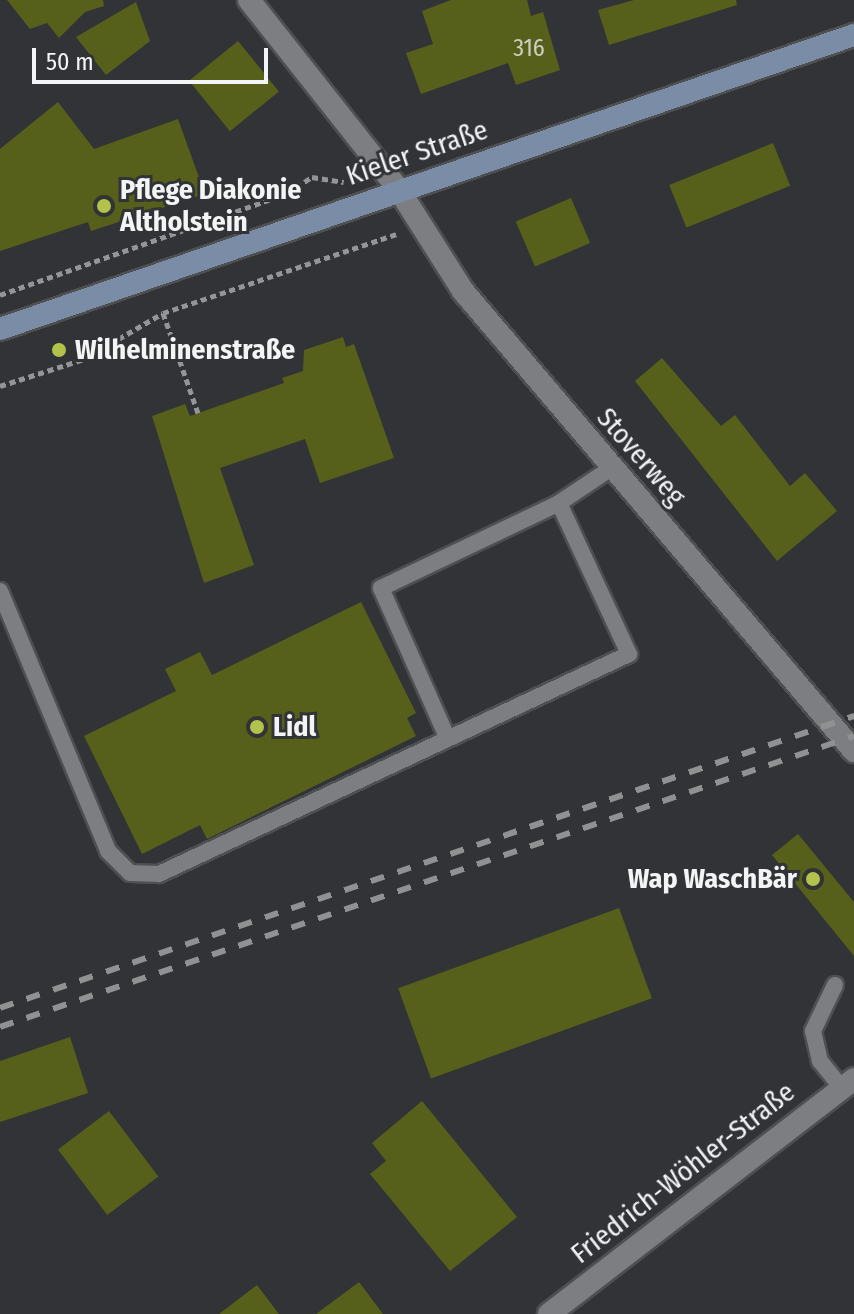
<!DOCTYPE html>
<meta charset="utf-8">
<style>
body{margin:0}
#map{position:relative;width:854px;height:1314px;overflow:hidden;background:#313336;font-family:"Fira Sans Condensed",sans-serif}
div>[style]{position:absolute}
[style*='--x']{left:calc(var(--x)*1px);top:calc(var(--y)*1px);width:calc(var(--w)*1px);rotate:calc(var(--a)*1deg)}
.building>*{inset:0;background:#57601a;transform-origin:0 0}
.path>*{height:5px;margin-top:-2.5px;transform-origin:0;background:repeating-linear-gradient(90deg,#939597 0 6px,transparent 0 10px)}
.roads{filter:drop-shadow(2px 0 #4d4f51) drop-shadow(-2px 0 #4d4f51) drop-shadow(0 2px #4d4f51) drop-shadow(0 -2px #4d4f51)}
.service>*{height:16px;margin:-8px;padding:0 8px;transform-origin:8px;border-radius:8px;background:#7c7e82}
.tertiary>*{height:22px;margin:-11px;padding:0 11px;transform-origin:11px;border-radius:11px;background:#7c7e82}
.secondary>*{height:22px;margin:-11px;padding:0 11px;transform-origin:11px;border-radius:11px;background:#7b8ca7}
.rail>*{height:6px;margin-top:-3px;transform-origin:0;background:repeating-linear-gradient(90deg,#8f9193 0 14px,transparent 0 28px)}
.dots>*{width:22px;height:22px;translate:-50% -50%;box-sizing:border-box;border:4px solid #313336;border-radius:50%}
span{translate:-50% -50%;white-space:nowrap;text-align:center;line-height:1.15;-webkit-text-stroke:6px #313336;paint-order:stroke}
.number-label{font-size:24px;color:#cccfbf}
.number-label span{-webkit-text-stroke-width:0}
.street-label{font-size:28px;color:#f3f4f6}
.poi-label{font-size:28px;color:#f3f4f6;font-weight:700}
.left{translate:0 -50%;text-align:left}
.right{translate:-100% -50%;text-align:right}
.scale{position:absolute;left:32px;top:48px;width:236px;height:36px;box-sizing:border-box;border:4px solid #f3f4f6;border-top:0;padding-left:10px;font-size:24px;line-height:28px;white-space:nowrap;color:#f3f4f6;-webkit-text-stroke:6px #313336;paint-order:stroke}
</style>
<div id="map">
<div class="building">
<i style="clip-path:polygon(7px 0,103px 0,104px 6px,85px 12px,59px 38px,47px 23px,30px 29px)"></i>
<i style="clip-path:polygon(451px 0,527px 0,531px 16px,543px 12px,560px 70px,516px 85px,508px 63px,421px 94px,406px 53px,433px 44px,422px 11px)"></i>
<i style="clip-path:polygon(634px 0,736px 0,737px 5px,609px 45px,598px 10px)"></i>
<i style="clip-path:polygon(136px 2px,150px 41px,106px 75px,76px 37px)"></i>
<i style="left:238px;top:41px;width:65px;height:63px;rotate:51deg"></i>
<i style="clip-path:polygon(58px 102px,94px 149px,178px 119px,205px 194px,91px 231px,88px 222px,0 251px,0 149px)"></i>
<i style="left:773px;top:143px;width:46px;height:112px;rotate:68deg"></i>
<i style="left:571px;top:198px;width:49px;height:60px;rotate:67deg"></i>
<i style="clip-path:polygon(343px 337px,346px 347px,354px 344px,394px 458px,320px 483px,305px 439px,220px 468px,254px 565px,204px 583px,152px 416px,185px 404px,190px 416px,284px 383px,282px 378px,303px 371px,304px 350px)"></i>
<i style="clip-path:polygon(662px 358px,721px 426px,735px 415px,790px 486px,805px 473px,837px 511px,777px 561px,635px 381px)"></i>
<i style="clip-path:polygon(361px 602px,416px 713px,407px 718px,416px 736px,207px 839px,200px 825px,142px 854px,84px 736px,176px 691px,165px 669px,200px 652px,212px 675px)"></i>
<i style="clip-path:polygon(798px 834px,854px 902px,854px 956px,772px 855px)"></i>
<i style="left:619px;top:908px;width:96px;height:235px;rotate:70deg"></i>
<i style="clip-path:polygon(70px 1037px,88px 1093px,0 1122px,0 1061px)"></i>
<i style="clip-path:polygon(422px 1101px,517px 1217px,450px 1271px,370px 1174px,386px 1161px,372px 1143px)"></i>
<i style="left:109px;top:1111px;width:82px;height:64px;rotate:53deg"></i>
<i style="clip-path:polygon(359px 1282px,383px 1314px,316px 1314px)"></i>
<i style="clip-path:polygon(257px 1285px,279px 1314px,219px 1314px)"></i>
</div>
<div class="path">
<i style="--x:0;--y:295;--w:306;--a:-19.5"></i>
<i style="--x:288;--y:193;--w:29;--a:-34"></i>
<i style="--x:312;--y:177;--w:32;--a:9"></i>
<i style="--x:163;--y:313;--w:106;--a:70.7"></i>
<i style="--x:0;--y:386;--w:88;--a:-17.8"></i>
<i style="--x:84;--y:359;--w:91;--a:-30.2"></i>
<i style="--x:163;--y:313;--w:247;--a:-18.7"></i>
</div>
<div class="roads">
<div class="service">
<i style="--x:0;--y:591;--w:282;--a:67.4"></i>
<i style="--x:108;--y:851;--w:31;--a:45"></i>
<i style="--x:130;--y:873;--w:29;--a:2"></i>
<i style="--x:159;--y:874;--w:519;--a:-25.08"></i>
<i style="--x:629;--y:654;--w:166;--a:-114.9"></i>
<i style="--x:447;--y:737;--w:163;--a:-113.9"></i>
<i style="--x:381;--y:588;--w:197;--a:-25.5"></i>
<i style="--x:559;--y:503;--w:61;--a:-33.7"></i>
<i style="--x:835;--y:985;--w:51;--a:115.6"></i>
<i style="--x:813;--y:1031;--w:31;--a:77"></i>
<i style="--x:820;--y:1061;--w:35;--a:51"></i>
</div>
<div class="tertiary">
<i style="--x:249;--y:0;--w:242;--a:51.7"></i>
<i style="--x:399;--y:190;--w:120;--a:57.6"></i>
<i style="--x:463;--y:291;--w:604;--a:49.64"></i>
<i style="--x:549;--y:1314;--w:385;--a:-37.6"></i>
</div>
<div class="secondary">
<i style="--x:0;--y:329;--w:903;--a:-19"></i>
</div>
</div>
<div class="rail">
<i style="--x:0;--y:1008;--w:903;--a:-18.88"></i>
<i style="--x:0;--y:1027;--w:902;--a:-18.82"></i>
</div>
<div class="dots">
<i style="left:104px;top:206px;background:#b3c24b"></i>
<i style="left:59px;top:350px;background:#b3c24b"></i>
<i style="left:257px;top:727px;background:#b3c24b"></i>
<i style="left:813px;top:879px;background:#b3c24b"></i>
</div>
<div class="number-label">
<span style="left:529px;top:49px">316</span>
</div>
<div class="street-label">
<span style="left:417px;top:153px;rotate:-19deg">Kieler Straße</span>
<span style="left:641px;top:457px;rotate:49deg">Stoverweg</span>
<span style="left:683px;top:1173px;rotate:-38deg">Friedrich-Wöhler-Straße</span>
</div>
<div class="poi-label">
<span class="left" style="left:120px;top:206px">Pflege Diakonie<br>Altholstein</span>
<span class="left" style="left:75px;top:350px">Wilhelminenstraße</span>
<span class="left" style="left:273px;top:727px">Lidl</span>
<span class="right" style="left:797px;top:879px">Wap WaschBär</span>
</div>
<div class="scale">50 m</div>
</div>
